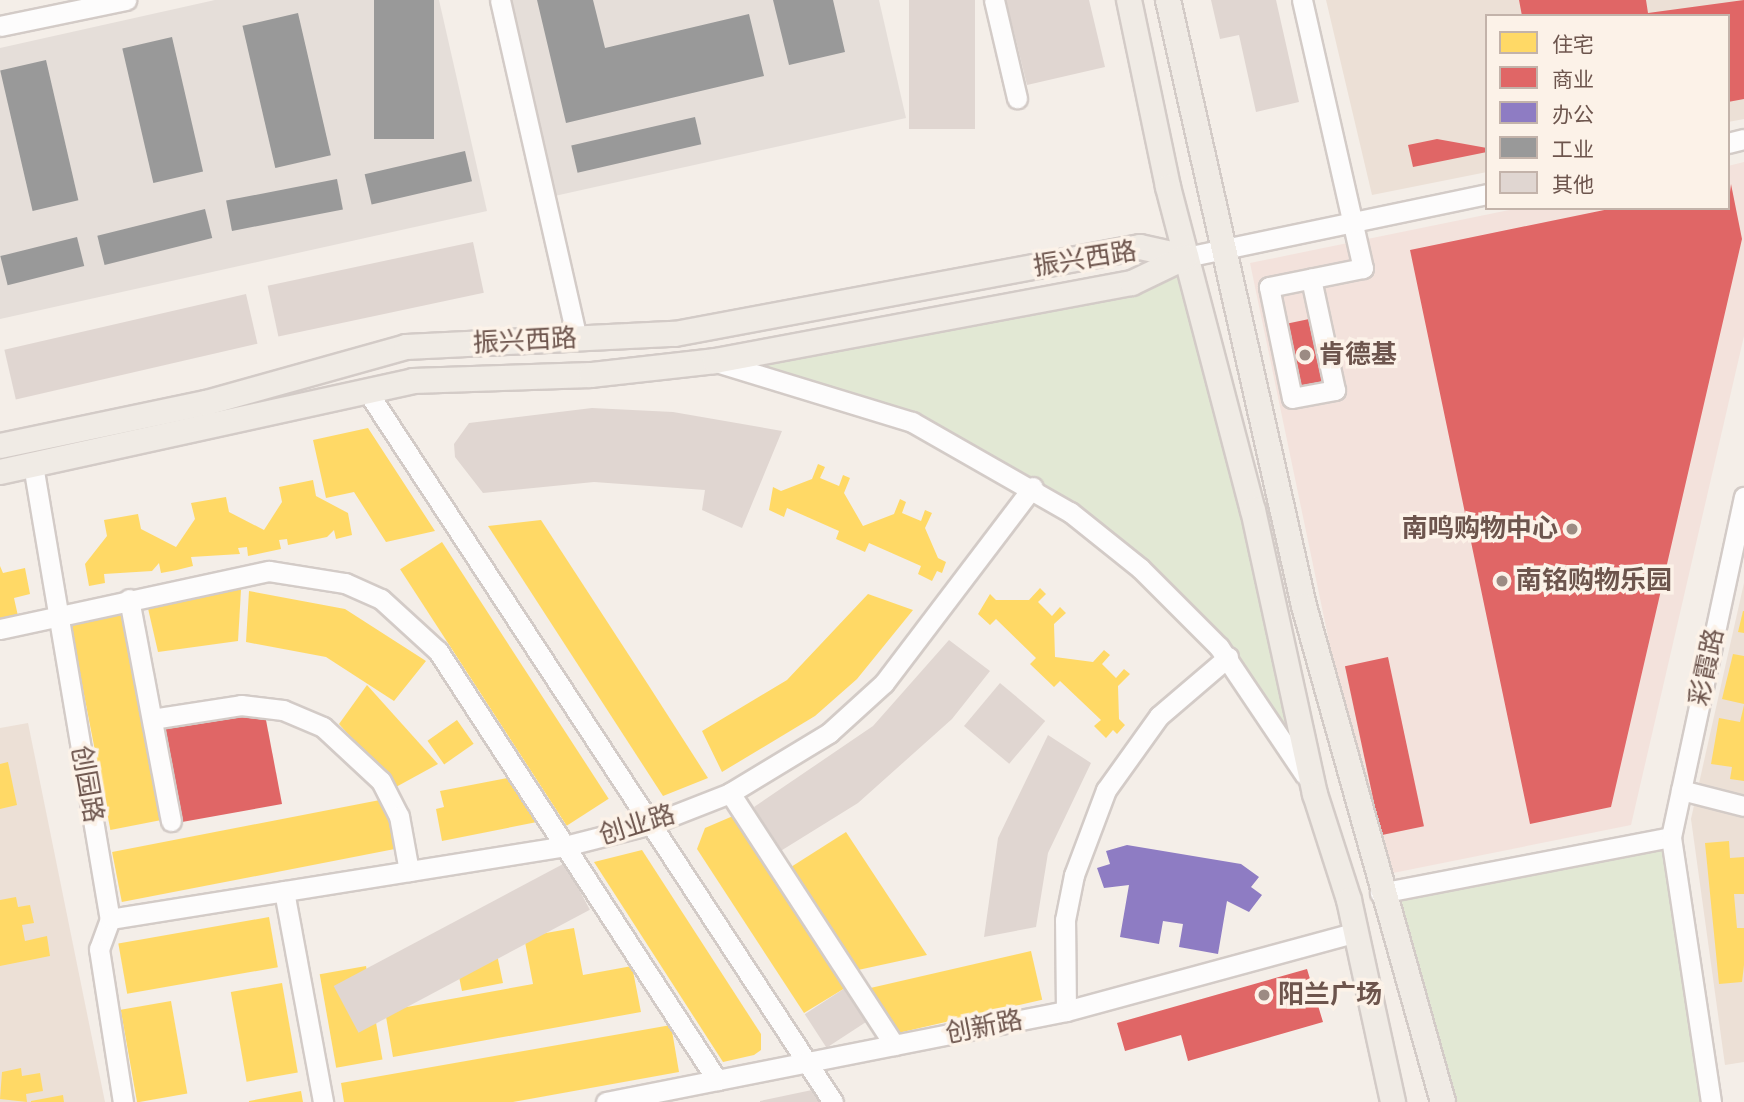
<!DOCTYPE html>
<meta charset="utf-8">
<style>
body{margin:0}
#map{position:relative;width:1744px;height:1102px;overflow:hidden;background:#f4eee8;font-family:Karla,"Noto Sans SC",sans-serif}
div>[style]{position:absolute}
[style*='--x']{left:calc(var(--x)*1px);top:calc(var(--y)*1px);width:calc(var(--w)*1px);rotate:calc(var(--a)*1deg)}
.residential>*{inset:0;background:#ece0d6}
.commercial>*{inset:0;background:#f3e2dc}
.industrial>*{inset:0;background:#e5ded9}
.green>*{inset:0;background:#e2e8d4}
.homes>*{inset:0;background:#ffd966;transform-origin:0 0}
.shops>*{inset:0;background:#e06666;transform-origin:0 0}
.offices>*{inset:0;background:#8e7cc3}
.industry>*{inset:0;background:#999;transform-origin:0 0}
.building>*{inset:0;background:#e0d6d1;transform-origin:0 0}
.roads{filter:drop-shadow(2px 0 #d3cbc7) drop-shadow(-2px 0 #d3cbc7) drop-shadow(0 2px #d3cbc7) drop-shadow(0 -2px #d3cbc7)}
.minor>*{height:19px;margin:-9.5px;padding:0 9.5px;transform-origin:9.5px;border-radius:9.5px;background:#fdfcfc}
.major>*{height:24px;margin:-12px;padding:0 12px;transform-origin:12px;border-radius:12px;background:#f0ebe5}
.dots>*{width:19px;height:19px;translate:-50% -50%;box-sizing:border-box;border:4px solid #fcf2e8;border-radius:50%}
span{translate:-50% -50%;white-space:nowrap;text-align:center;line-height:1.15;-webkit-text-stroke:7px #fcf2e8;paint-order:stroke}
.street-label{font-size:26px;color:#6d554d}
.poi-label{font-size:26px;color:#6d554d;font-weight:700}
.left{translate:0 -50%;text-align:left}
.right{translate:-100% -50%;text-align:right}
.legend{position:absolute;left:1485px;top:14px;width:245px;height:196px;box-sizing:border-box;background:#fcf2e8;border:2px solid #c3b3aa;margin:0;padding:9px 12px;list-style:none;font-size:21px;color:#6d554d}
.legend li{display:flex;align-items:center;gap:14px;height:35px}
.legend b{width:35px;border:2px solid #c3b3aa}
</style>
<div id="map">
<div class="residential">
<i style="clip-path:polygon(1326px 0,1744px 0,1744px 119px,1728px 122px,1728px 16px,1487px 16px,1487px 172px,1372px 195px)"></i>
<i style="clip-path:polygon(1744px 583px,1744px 1062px,1725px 1065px,1691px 819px)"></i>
<i style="clip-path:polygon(28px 723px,105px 1102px,0 1102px,0 728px)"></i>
</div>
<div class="commercial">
<i style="clip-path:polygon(1744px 162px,1744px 336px,1631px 825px,1378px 876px,1250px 263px,1519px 208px,1728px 208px,1728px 166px)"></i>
</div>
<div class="industrial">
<i style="clip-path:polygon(215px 0,439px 0,487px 211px,0 319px,0 48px)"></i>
<i style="clip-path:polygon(505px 0,879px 0,906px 118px,550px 197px)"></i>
</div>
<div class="green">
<i style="clip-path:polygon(1188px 262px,1315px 794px,1273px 719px,1123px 553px,953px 442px,715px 361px)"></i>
<i style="clip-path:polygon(1671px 837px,1711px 1102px,1443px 1102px,1380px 893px)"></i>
</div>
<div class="homes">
<i style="clip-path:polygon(368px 428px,435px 531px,386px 542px,354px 492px,326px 498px,313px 440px)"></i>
<i style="clip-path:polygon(818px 464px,825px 467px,820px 478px,839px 486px,843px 475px,850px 478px,844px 493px,863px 526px,894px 514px,900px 499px,906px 502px,902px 513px,921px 521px,925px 510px,932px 513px,925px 528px,938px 558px,946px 562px,942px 573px,937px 571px,932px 581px,918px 574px,921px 566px,869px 543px,865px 552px,836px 539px,839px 531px,787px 508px,784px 517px,769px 510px,773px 487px,781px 491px,812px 479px)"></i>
<i style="clip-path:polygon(313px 480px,316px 496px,348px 513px,352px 535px,336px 539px,334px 530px,327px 537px,288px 545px,287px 539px,279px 540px,281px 549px,248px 556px,247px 547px,238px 548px,240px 554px,191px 557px,193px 566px,177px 570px,161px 573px,159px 563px,152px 571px,104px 574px,105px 583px,89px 586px,85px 564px,107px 536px,104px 520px,138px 514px,141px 529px,176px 547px,195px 519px,191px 503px,226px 497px,229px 512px,264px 530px,282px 502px,279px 487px)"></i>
<i style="clip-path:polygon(541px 520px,649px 686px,708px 778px,663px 796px,488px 526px)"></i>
<i style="left:442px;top:542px;width:306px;height:50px;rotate:57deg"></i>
<i style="clip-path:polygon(0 566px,3px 573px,25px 568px,30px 594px,14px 598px,18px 616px,0 620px)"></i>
<i style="clip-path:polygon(1040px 588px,1046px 594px,1038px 602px,1052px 616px,1060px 607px,1066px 613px,1054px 624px,1055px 657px,1093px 662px,1104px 650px,1110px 655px,1102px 664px,1116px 678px,1124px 669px,1130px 674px,1118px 686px,1119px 719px,1125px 725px,1117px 734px,1113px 730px,1106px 738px,1094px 726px,1101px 720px,1060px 681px,1054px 687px,1030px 664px,1036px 658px,996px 619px,990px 625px,978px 614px,990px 594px,996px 600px,1029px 600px)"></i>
<i style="clip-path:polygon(216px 589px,241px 590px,238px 641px,158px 652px,147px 604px)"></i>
<i style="clip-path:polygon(249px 591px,345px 609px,426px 661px,394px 701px,326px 657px,246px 642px)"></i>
<i style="clip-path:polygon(868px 594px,913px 610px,857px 679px,815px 716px,722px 772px,702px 731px,787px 680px)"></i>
<i style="clip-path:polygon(1743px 611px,1744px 611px,1744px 633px,1738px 632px)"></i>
<i style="left:121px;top:612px;width:212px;height:52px;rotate:79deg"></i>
<i style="clip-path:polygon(1733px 654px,1744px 656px,1744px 704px,1722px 699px)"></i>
<i style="clip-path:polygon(367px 685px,438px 764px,396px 787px,339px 724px)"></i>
<i style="clip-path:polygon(1744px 705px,1744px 781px,1730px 779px,1732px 767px,1711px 764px,1719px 718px,1740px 722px)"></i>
<i style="left:457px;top:720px;width:29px;height:36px;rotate:55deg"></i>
<i style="clip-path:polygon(8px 762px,17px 805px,0 809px,0 764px)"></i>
<i style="clip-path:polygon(513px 777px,537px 822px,442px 841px,436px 809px,444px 807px,440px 791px)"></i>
<i style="left:385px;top:799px;width:51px;height:278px;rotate:79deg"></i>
<i style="clip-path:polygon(733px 816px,845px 988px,804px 1013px,697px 849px,705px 828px)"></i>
<i style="clip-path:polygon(846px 832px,927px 955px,858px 970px,791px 867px)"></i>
<i style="clip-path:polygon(1729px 841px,1730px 858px,1744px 857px,1744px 894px,1734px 894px,1737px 928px,1744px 928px,1744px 965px,1742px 982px,1719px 984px,1705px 843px)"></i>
<i style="clip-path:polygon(642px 850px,761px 1034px,761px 1050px,754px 1055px,723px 1062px,594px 862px)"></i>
<i style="clip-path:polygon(16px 897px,18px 907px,30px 905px,34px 923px,22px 925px,25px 941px,47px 936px,50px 956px,0 966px,0 900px)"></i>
<i style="left:269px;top:917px;width:51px;height:153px;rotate:80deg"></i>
<i style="clip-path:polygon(574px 928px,583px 975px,632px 966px,641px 1012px,393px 1057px,385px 1011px,533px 984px,524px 937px)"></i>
<i style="clip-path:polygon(495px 945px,503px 983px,462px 991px,458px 972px,432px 977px,428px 957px)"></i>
<i style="left:1031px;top:951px;width:50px;height:167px;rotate:77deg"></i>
<i style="left:366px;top:966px;width:95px;height:47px;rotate:80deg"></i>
<i style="left:282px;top:983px;width:91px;height:52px;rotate:80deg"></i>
<i style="left:171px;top:1001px;width:94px;height:51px;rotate:80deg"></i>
<i style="clip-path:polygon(671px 1025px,679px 1072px,513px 1102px,344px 1102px,341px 1083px)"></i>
<i style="clip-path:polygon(21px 1068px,22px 1076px,40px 1073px,43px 1091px,26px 1094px,27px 1102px,0 1099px,2px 1072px)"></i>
<i style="clip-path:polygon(301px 1091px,303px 1102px,249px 1102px,249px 1101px)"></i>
<i style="clip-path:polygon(63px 1095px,64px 1102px,31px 1102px,31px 1101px)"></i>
</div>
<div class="shops">
<i style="clip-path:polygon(1519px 0,1646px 0,1648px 13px,1744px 0,1744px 99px,1728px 102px,1728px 16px,1522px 16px)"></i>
<i style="clip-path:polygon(1437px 139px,1487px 148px,1487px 152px,1413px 167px,1408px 145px)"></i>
<i style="clip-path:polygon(1731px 184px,1742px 239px,1611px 807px,1530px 824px,1410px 250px,1614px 208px,1728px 208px)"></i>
<i style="left:1314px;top:318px;width:68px;height:33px;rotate:78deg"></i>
<i style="left:1388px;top:657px;width:173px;height:44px;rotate:78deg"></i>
<i style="clip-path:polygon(223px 714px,266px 720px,282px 804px,182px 822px,164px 725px)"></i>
<i style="clip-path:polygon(1307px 969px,1323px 1022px,1188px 1061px,1181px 1035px,1125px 1051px,1117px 1023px)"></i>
</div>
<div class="offices">
<i style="clip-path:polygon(1127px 845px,1241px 864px,1259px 877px,1251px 887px,1262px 895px,1249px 912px,1227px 901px,1218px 954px,1179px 947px,1183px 924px,1163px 921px,1159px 944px,1120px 937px,1129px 885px,1104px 888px,1097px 868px,1110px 864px,1106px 851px)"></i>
</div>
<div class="industry">
<i style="left:374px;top:0;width:60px;height:139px"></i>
<i style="clip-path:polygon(537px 0,593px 0,605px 48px,749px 14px,764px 76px,566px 123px)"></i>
<i style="clip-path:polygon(773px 0,833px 0,845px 52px,789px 65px)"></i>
<i style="left:298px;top:13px;width:146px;height:57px;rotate:77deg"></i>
<i style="left:172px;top:37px;width:138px;height:51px;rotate:77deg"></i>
<i style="left:46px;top:60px;width:144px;height:47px;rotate:77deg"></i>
<i style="left:695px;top:117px;width:28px;height:127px;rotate:77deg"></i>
<i style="left:465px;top:151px;width:31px;height:103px;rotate:77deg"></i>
<i style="left:337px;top:179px;width:31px;height:113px;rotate:79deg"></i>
<i style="left:205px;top:209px;width:30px;height:111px;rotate:76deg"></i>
<i style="left:77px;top:237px;width:30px;height:79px;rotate:76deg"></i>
</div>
<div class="building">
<i style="left:909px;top:0;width:66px;height:129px"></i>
<i style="clip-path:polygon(1006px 0,1089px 0,1105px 67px,1027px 85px)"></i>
<i style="clip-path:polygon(1211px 0,1276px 0,1299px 102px,1256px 112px,1239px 35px,1220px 39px)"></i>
<i style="left:473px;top:242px;width:52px;height:210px;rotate:78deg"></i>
<i style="left:246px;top:294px;width:51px;height:248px;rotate:77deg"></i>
<i style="clip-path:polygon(592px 408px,673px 412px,782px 431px,742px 528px,702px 510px,705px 490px,594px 482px,483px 493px,455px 457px,454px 444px,469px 423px)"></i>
<i style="clip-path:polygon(949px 640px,990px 671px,952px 719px,858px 803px,779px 852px,754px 807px,873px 726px)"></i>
<i style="left:1000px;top:683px;width:59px;height:56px;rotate:40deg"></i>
<i style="clip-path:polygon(1048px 735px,1091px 763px,1048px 853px,1036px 927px,984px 937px,998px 838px)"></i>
<i style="left:565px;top:863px;width:53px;height:262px;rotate:62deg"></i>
<i style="left:845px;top:988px;width:40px;height:48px;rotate:57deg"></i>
<i style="clip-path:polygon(812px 1090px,821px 1102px,760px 1102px,760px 1101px)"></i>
</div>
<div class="roads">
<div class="minor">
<i style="--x:500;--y:0;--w:347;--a:77.2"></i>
<i style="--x:994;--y:0;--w:101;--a:76.8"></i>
<i style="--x:1302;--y:0;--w:275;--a:77.2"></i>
<i style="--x:1363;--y:268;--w:96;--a:168.6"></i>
<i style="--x:1269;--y:287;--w:113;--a:78.3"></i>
<i style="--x:1292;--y:398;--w:44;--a:-10.5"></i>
<i style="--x:1335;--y:390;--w:114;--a:-102.2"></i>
<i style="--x:0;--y:26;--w:129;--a:-11.7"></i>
<i style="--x:1728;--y:143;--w:16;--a:-14"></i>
<i style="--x:1186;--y:257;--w:308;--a:-11.8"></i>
<i style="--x:716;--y:362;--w:205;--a:17"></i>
<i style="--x:912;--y:422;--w:182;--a:29.7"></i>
<i style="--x:1070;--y:512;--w:90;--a:38.7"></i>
<i style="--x:1140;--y:568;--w:112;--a:45"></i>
<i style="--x:1219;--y:647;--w:154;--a:56.1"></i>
<i style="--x:367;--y:391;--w:850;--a:56.76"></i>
<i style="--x:33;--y:465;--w:460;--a:80.4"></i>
<i style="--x:110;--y:919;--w:32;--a:110"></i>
<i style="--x:99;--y:949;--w:155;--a:81.1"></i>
<i style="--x:129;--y:599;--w:226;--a:79.3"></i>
<i style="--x:0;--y:629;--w:275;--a:-12.2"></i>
<i style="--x:269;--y:571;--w:77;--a:9"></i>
<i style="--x:345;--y:583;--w:39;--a:24"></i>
<i style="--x:381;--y:599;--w:77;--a:42.4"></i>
<i style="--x:438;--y:651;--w:512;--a:56.96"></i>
<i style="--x:152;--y:719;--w:90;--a:-8.9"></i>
<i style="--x:241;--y:705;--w:42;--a:6.8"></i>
<i style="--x:283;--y:710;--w:43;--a:23"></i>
<i style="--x:323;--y:727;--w:79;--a:43"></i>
<i style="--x:381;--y:781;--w:39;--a:63"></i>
<i style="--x:399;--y:816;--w:56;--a:79.7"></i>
<i style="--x:1681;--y:790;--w:65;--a:14.3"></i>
<i style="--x:730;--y:793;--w:301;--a:56.9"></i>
<i style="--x:284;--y:891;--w:215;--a:79.5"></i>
<i style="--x:1380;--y:893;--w:296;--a:-10.9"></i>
<i style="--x:110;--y:919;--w:461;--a:-9.1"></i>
<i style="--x:565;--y:846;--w:89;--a:-14.3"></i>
<i style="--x:651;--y:824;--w:85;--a:-21.4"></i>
<i style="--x:730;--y:793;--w:116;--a:-31.2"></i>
<i style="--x:829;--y:733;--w:74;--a:-42.3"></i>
<i style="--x:884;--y:683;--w:246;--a:-52.8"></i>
<i style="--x:1066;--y:1011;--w:91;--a:-90.6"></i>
<i style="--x:1065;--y:920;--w:46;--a:-78.7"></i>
<i style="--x:1074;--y:875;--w:91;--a:-69.4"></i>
<i style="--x:1106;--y:790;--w:91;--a:-54.4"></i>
<i style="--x:1159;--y:716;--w:91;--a:-40.5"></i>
<i style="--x:606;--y:1102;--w:469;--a:-11.2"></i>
<i style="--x:1066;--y:1011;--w:301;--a:-15.2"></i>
<i style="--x:1711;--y:1102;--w:268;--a:-98.6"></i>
<i style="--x:1671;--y:837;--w:348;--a:-77.9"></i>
</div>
<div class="major">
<i style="--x:1129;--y:0;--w:191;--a:78.2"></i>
<i style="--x:1168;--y:187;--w:334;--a:75.3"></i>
<i style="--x:1253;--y:510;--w:291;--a:77.7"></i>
<i style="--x:1315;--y:794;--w:111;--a:72.2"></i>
<i style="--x:1349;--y:900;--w:207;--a:77.7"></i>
<i style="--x:1168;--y:0;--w:621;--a:77.35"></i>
<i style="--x:1304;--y:606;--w:515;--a:74.34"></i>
<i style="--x:0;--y:446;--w:210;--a:-11.8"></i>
<i style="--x:206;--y:403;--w:208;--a:-15.6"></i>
<i style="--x:406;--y:347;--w:269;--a:-2.8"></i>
<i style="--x:675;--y:334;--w:473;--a:-10.6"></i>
<i style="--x:1140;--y:247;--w:47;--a:12.3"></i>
<i style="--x:0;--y:472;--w:423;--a:-12.4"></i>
<i style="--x:413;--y:381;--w:178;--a:-1.9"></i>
<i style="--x:591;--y:375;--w:125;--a:-6.4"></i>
<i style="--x:715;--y:361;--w:424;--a:-10.6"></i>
<i style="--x:1132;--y:283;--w:60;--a:-25.7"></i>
</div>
</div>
<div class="dots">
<i style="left:1305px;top:355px;background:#9c8b83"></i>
<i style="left:1572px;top:529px;background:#9c8b83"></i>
<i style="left:1502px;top:581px;background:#9c8b83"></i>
<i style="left:1264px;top:995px;background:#9c8b83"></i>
</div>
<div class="street-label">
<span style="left:1085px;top:259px;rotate:-9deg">振兴西路</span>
<span style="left:525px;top:341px;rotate:-3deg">振兴西路</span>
<span style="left:1707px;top:667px;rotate:-78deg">彩霞路</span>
<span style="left:87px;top:784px;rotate:80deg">创园路</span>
<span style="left:637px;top:825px;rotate:-17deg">创业路</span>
<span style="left:984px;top:1027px;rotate:-11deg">创新路</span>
</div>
<div class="poi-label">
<span class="left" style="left:1319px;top:355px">肯德基</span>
<span class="right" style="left:1558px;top:529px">南鸣购物中心</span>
<span class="left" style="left:1516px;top:581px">南铭购物乐园</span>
<span class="left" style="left:1278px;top:995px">阳兰广场</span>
</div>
<ul class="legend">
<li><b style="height:19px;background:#ffd966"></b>住宅</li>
<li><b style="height:19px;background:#e06666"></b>商业</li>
<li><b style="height:19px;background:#8e7cc3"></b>办公</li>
<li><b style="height:19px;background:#999"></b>工业</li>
<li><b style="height:19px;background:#e0d6d1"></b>其他</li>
</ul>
</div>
